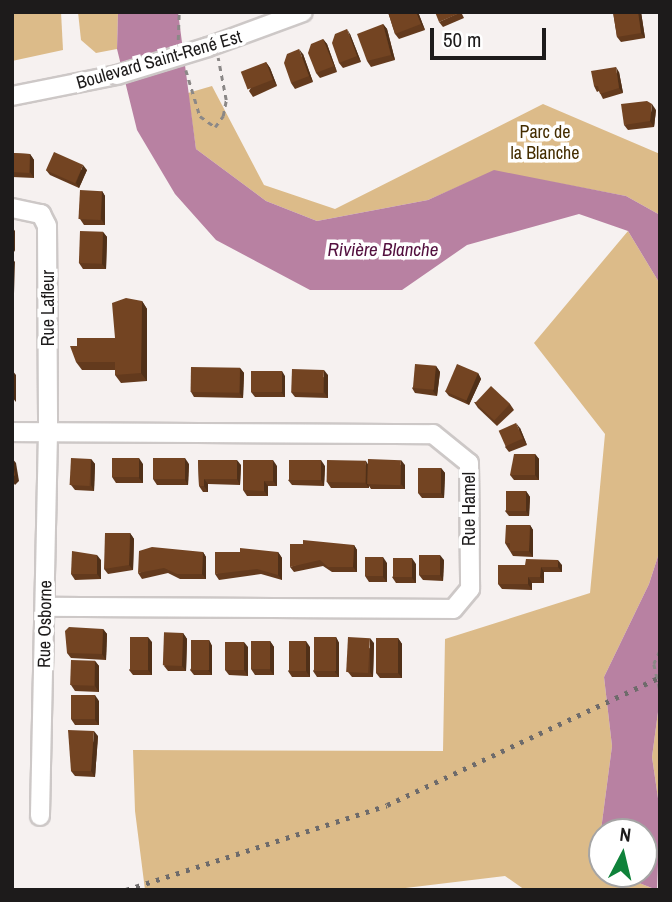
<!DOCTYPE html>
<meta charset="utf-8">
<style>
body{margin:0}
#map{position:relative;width:672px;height:902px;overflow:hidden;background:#f6f1f0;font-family:"Archivo Narrow",sans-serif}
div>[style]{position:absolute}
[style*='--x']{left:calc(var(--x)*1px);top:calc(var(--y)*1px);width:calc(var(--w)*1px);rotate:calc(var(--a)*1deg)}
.green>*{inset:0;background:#dcbb89}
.water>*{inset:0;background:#b881a2}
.path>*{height:2.5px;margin-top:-1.25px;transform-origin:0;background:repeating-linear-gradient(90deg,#8b8887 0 5px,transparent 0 10px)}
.roads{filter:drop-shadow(2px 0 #cdc8c7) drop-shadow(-2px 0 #cdc8c7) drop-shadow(0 2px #cdc8c7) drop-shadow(0 -2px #cdc8c7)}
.minor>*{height:18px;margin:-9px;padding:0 9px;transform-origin:9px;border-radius:9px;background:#fff}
.rail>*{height:4.5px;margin-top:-2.25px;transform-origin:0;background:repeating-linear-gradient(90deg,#6e6b6b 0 3.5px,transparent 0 10.5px)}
.bridges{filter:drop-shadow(2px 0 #cdc8c7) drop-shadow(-2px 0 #cdc8c7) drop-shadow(0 2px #cdc8c7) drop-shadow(0 -2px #cdc8c7)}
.minor-bridge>*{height:18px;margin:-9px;padding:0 9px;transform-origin:9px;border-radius:9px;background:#fff}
.wall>*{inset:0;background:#633a1d}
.shaded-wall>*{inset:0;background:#503018;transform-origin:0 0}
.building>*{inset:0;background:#734422;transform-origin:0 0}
span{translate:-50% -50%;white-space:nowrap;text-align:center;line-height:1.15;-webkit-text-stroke:7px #fff;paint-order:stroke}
.street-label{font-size:18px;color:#1d1b1b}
.park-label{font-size:18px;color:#442d00}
.water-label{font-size:19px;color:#53103f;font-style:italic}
.frame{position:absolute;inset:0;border:14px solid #1d1b1b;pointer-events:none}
.north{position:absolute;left:588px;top:818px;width:70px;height:70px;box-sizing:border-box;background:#fff;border:2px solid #a5a4a4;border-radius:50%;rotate:7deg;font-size:19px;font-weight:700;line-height:28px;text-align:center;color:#1d1b1b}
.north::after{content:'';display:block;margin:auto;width:24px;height:32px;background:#0f823a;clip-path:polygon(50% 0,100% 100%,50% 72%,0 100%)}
.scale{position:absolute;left:430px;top:28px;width:116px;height:32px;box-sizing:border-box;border:4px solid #1d1b1b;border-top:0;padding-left:9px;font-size:21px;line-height:24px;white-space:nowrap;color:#1d1b1b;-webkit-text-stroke:5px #fff;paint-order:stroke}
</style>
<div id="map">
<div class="green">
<i style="clip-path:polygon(12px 12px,61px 12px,63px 50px,12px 61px)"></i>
<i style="clip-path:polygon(78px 12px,118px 12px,117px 49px,96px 53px,81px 40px)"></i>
<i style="clip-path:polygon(212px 86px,264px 185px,335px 209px,543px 104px,660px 154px,660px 215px,626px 196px,494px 171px,428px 200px,317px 221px,266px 201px,196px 149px,188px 93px)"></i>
<i style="clip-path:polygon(628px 231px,660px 284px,660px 550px,649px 584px,604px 677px,612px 746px,601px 830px,602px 874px,616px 874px,657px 890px,525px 890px,505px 876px,389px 890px,145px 890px,135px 811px,133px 750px,443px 751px,445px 639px,590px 593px,605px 434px,534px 343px)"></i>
<i style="clip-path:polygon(660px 697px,660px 812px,652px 757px)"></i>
</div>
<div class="water">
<i style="clip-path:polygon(118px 12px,178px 12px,196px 149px,266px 201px,317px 221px,428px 200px,494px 170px,626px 196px,660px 215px,660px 284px,628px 231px,579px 214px,467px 245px,402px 290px,310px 290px,216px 240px,175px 194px,137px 130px,117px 49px)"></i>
<i style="clip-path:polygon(660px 550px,660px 697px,652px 757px,660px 812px,657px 890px,616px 874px,644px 874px,644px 832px,601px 830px,612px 746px,604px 677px,649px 584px)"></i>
</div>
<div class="path">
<i style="--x:178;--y:40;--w:28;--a:-88"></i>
<i style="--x:186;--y:70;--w:48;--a:73.1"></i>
<i style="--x:200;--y:116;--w:19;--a:36"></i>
<i style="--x:215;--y:127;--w:14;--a:-54"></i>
<i style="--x:223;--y:116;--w:16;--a:-79"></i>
<i style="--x:226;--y:100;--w:43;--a:-100.8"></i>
<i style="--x:660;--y:651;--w:14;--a:115"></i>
<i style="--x:654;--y:664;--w:27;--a:77"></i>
</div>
<div class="roads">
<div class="minor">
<i style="--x:208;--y:47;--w:101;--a:-20.2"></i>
<i style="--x:12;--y:96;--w:107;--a:-11.3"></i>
<i style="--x:12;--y:208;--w:30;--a:12"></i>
<i style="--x:41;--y:214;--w:13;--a:63"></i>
<i style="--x:47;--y:226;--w:206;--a:89.7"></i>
<i style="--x:48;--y:432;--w:384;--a:91.2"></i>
<i style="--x:12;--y:432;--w:421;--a:0.3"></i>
<i style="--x:433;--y:434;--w:46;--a:38.9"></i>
<i style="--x:469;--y:463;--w:126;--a:89.5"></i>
<i style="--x:470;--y:589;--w:26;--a:130"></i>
<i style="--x:453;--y:609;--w:408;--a:-179.7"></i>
</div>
</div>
<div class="rail">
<i style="--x:126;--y:890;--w:274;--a:-18"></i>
<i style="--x:387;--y:805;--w:302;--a:-25.1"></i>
</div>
<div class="bridges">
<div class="minor-bridge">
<i style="--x:117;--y:75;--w:95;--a:-17.1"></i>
</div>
</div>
<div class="wall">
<i style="clip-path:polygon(388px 12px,418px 12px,425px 30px,399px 39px,395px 34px)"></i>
<i style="clip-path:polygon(461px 12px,464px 18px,443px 27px,439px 22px)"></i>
<i style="clip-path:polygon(613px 12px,641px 12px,645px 38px,621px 42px,617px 37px)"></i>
<i style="clip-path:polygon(383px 24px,387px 29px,395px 60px,371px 67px,367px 61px)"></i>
<i style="clip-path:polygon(350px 34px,361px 62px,343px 68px,339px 63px)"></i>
<i style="clip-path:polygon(323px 39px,327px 44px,337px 72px,320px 78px,316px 73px)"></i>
<i style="clip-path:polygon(303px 54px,313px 82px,295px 89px,291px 83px)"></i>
<i style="clip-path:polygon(266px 62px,270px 68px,277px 86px,253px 97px,249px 91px)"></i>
<i style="clip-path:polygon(619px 72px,623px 93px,603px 99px,599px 91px,597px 92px,594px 86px)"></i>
<i style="clip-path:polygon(656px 110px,654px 127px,628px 130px,624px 125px)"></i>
<i style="clip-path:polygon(12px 153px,30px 154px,34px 160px,34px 178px,12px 177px)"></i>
<i style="clip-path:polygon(46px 170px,87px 170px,79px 188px,50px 175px)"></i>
<i style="clip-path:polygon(102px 191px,105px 196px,105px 225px,84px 225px,80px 219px)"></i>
<i style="clip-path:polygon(103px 232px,107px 237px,106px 269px,83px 269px,79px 263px)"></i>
<i style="clip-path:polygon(142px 301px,147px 309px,147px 381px,121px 383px,115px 375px,115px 370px,82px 370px,76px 362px,77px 346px,115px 338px)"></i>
<i style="clip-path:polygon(436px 366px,440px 372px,437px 396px,415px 393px,412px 388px)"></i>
<i style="clip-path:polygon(240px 368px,244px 373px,243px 398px,194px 397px,191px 392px)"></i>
<i style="clip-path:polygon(478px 373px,481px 379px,469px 405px,449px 396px,445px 391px)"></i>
<i style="clip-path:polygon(328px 375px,328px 398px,295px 397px,291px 392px)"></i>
<i style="clip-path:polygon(285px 376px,285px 397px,255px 397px,251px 392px)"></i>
<i style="clip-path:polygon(474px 402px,510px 404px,514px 410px,497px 426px,478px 408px)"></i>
<i style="clip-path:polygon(520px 428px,527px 445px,509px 452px,505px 447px)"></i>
<i style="clip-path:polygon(535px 454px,539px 459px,539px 480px,514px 480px,510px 475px)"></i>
<i style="clip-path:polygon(91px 459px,95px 464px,94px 491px,75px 490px,71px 485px)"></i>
<i style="clip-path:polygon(198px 460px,241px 465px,240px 485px,208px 484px,208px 492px,203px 492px,199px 486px)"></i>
<i style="clip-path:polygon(143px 464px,143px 483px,116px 483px,112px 477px)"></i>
<i style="clip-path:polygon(189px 464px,188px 485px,157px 485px,153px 479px)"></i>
<i style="clip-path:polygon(368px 464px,405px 465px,405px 489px,371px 489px,369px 486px,369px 488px,331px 488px,327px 482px)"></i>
<i style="clip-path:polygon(277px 466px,277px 486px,268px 486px,268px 496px,247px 496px,243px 490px)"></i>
<i style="clip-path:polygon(325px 466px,324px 486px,292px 485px,288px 480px)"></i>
<i style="clip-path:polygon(441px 468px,445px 473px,444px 498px,422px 498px,418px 493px)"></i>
<i style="clip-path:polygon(526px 491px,530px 497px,529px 516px,509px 516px,505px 511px)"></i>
<i style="clip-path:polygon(530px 525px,533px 530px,533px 557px,513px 556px,505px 543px)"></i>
<i style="clip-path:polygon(130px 533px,134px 539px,133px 570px,108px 574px,104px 569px)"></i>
<i style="clip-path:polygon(354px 545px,357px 550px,357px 572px,332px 572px,323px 566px,294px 572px,290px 567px)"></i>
<i style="clip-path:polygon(203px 552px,206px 557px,206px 579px,180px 579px,168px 573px,142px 579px,138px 573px)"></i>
<i style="clip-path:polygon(278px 552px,282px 558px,282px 580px,261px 574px,219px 580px,215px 574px)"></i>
<i style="clip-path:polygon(101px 560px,101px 579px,75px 580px,71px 574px)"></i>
<i style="clip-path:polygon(444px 560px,443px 581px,423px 580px,419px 575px)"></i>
<i style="clip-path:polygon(387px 563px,387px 582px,369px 582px,365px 576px)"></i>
<i style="clip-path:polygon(416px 564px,416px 583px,396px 583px,392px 577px)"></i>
<i style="clip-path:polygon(498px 565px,562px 565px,562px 572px,544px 572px,544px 583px,532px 583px,532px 590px,502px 589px,498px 584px)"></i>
<i style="clip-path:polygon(103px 629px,107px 634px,106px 660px,71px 658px,67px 653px)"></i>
<i style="clip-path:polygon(183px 633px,187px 639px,186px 671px,168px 671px,164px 666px)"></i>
<i style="clip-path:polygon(336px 637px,339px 643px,339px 677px,317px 677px,313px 671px)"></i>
<i style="clip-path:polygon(398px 638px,402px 644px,402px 678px,380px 678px,376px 673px)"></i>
<i style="clip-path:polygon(209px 640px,212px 646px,212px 675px,194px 675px,190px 670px)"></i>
<i style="clip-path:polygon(270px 641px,274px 647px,274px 675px,255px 675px,251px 669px)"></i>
<i style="clip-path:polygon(152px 642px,152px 675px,133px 675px,129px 670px)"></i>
<i style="clip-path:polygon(374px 643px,373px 677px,352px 677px,348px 672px)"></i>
<i style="clip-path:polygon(248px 647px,248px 676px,229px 675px,225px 670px)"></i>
<i style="clip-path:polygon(310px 647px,310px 677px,292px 677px,288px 671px)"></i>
<i style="clip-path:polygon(95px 661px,99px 666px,99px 692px,75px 691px,71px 685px)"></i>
<i style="clip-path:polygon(99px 701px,99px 725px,75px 725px,71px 719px)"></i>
<i style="clip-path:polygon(98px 736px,95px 777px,75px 776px,71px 771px)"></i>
</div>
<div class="shaded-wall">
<i style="clip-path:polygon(416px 12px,418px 12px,425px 30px,421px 24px)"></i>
<i style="clip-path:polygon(638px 12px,641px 12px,645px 38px,641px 33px)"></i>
<i style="clip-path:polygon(383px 24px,387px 29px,395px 60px,391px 55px)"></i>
<i style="clip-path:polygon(347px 29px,350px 34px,361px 62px,357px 56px)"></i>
<i style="clip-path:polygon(323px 39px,327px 44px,337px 72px,334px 66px)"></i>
<i style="clip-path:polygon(299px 49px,303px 54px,313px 82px,309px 76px)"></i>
<i style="clip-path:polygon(266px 62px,270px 68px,277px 86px,273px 80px)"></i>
<i style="clip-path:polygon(616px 67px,619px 72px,623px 93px,619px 88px)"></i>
<i style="clip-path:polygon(652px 104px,656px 110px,654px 127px,650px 121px)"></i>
<i style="clip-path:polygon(30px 154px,34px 160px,34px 178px,30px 172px)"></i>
<i style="clip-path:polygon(83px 165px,87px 170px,79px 188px,76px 183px)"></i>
<i style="clip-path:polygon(102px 191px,105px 196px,105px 225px,101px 219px)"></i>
<i style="clip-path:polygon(12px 227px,15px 231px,15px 252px,12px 247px)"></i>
<i style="clip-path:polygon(103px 232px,107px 237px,106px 269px,102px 264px)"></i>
<i style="clip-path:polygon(12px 258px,15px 262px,14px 293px,12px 289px)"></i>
<i style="clip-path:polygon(142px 301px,147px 309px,147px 381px,141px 373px)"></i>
<i style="left:12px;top:306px;width:3px;height:27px;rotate:45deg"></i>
<i style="clip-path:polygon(436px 366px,440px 372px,437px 396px,433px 391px)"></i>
<i style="clip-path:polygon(240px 368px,244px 373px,243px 398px,239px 392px)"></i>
<i style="clip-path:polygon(12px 370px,16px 375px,16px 402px,12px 397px)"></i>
<i style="clip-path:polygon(324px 370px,328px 375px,328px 398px,324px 392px)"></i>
<i style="clip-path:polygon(282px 371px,285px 376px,285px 397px,281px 392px)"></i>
<i style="clip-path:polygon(478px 373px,481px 379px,469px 405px,465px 400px)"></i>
<i style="clip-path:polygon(516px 423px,520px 428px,527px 445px,523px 439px)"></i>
<i style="clip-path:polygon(535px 454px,539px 459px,539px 480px,535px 475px)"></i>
<i style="clip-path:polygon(12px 458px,16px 463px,19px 481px,15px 485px,12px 481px)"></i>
<i style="clip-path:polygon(139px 458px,143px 464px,143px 483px,139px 478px)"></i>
<i style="clip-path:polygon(185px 458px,189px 464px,188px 485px,185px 480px)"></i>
<i style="clip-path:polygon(91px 459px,95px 464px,94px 491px,91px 485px)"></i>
<i style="clip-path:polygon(237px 460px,241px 465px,240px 485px,237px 479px)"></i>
<i style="clip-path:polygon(273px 460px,277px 466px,277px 486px,273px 481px)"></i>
<i style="clip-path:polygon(321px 460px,325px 466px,324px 486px,321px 480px)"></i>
<i style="clip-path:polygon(401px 460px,405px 465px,405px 489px,401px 484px)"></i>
<i style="clip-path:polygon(366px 461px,369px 466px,368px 484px,369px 488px,365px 482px)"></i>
<i style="clip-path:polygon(441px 468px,445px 473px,444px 498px,441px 493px)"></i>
<i style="clip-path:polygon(204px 479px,208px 484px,208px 492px,204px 486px)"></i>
<i style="clip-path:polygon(264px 481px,268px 486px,268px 496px,264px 491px)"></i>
<i style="clip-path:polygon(526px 491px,530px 497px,529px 516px,526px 511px)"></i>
<i style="clip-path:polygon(530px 525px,533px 530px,533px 557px,529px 551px)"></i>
<i style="clip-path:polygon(130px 533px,134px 539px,133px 570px,129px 565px)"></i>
<i style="clip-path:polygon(354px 545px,357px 550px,357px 572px,353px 567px)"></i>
<i style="clip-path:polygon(203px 552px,206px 557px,206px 579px,202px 574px)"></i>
<i style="clip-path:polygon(278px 552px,282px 558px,282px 580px,278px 575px)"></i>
<i style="clip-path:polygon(97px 555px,101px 560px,101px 579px,97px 574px)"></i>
<i style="clip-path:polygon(440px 555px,444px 560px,443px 581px,440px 575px)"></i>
<i style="clip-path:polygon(383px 557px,387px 563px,387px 582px,383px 577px)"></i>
<i style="clip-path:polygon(412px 558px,416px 564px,416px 583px,412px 578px)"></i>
<i style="clip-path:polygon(558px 560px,562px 565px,562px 572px,558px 567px)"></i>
<i style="clip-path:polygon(541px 567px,544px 572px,544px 583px,540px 577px)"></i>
<i style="clip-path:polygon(528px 577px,532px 583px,532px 590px,528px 584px)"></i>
<i style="clip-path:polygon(103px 629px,107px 634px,106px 660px,102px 654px)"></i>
<i style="clip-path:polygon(183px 633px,187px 639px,186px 671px,182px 666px)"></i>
<i style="clip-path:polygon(148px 637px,152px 642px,152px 675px,148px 670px)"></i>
<i style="clip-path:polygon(336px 637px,339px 643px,339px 677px,335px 672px)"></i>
<i style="clip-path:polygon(370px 638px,374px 643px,373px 677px,370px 672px)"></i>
<i style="clip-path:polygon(398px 638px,402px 644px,402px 678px,398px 673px)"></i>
<i style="clip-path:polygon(209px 640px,212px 646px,212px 675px,208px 670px)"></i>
<i style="clip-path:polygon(270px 641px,274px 647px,274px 675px,270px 670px)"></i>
<i style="clip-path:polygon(306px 641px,310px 647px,310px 677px,306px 671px)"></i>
<i style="clip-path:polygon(244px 642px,248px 647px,248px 676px,244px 670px)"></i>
<i style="clip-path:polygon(95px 661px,99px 666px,99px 692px,95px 686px)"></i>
<i style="clip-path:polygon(95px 695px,99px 701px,99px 725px,95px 720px)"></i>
<i style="clip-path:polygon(94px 731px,98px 736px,95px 777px,91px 771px)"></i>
</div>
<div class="building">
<i style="clip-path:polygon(388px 12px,416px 12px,421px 24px,395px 34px)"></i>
<i style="clip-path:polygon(435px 12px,460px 12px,460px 13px,439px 22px)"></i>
<i style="clip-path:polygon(613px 12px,638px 12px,641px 33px,617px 37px)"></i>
<i style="clip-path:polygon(383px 24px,391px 55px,367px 61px,357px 34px)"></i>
<i style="clip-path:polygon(347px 29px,357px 56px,339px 63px,332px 43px,335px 34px)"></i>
<i style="clip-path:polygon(323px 39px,334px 66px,316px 73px,308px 53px,311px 44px)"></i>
<i style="clip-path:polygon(299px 49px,309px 76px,291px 83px,284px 63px,287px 54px)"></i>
<i style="left:266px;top:62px;width:19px;height:27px;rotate:69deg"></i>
<i style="clip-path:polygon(616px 67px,619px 88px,600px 94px,598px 86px,594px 86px,591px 71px)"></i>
<i style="clip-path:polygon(647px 101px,652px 104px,650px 121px,624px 125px,621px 104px)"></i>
<i style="left:54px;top:152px;width:32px;height:20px;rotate:24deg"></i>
<i style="left:12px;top:153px;width:18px;height:19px;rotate:3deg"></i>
<i style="left:80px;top:190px;width:22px;height:29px;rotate:3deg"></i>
<i style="left:80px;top:231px;width:23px;height:32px;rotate:2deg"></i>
<i style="clip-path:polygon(126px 298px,142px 301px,141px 373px,115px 375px,115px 362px,76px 362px,70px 346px,77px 346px,77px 338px,115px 338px,112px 303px)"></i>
<i style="left:415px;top:364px;width:21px;height:24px;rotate:5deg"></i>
<i style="left:457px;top:364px;width:23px;height:30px;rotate:23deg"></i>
<i style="left:191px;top:367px;width:49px;height:25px;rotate:1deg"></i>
<i style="left:292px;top:369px;width:32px;height:23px;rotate:2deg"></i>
<i style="left:251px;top:371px;width:31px;height:21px"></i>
<i style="left:491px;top:386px;width:26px;height:23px;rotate:43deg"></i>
<i style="left:516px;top:423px;width:17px;height:19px;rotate:66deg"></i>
<i style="clip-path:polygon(514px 454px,535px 454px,535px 475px,510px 475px)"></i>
<i style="left:71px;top:458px;width:20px;height:27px;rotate:3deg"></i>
<i style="left:112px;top:458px;width:27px;height:19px"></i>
<i style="left:153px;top:458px;width:32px;height:21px"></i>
<i style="clip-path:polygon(12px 459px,15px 475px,12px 479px)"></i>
<i style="left:368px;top:459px;width:33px;height:25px;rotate:2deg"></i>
<i style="clip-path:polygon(198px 460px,237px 460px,237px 479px,204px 479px,204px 486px,199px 486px)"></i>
<i style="clip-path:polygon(243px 460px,273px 460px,273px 481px,264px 481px,264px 491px,243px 490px)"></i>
<i style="left:289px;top:460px;width:32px;height:20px"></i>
<i style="left:327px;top:460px;width:39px;height:22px;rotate:1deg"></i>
<i style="left:418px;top:468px;width:23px;height:25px"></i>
<i style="left:506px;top:491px;width:20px;height:20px"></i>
<i style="clip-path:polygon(506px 525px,530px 525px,529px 551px,510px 551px,510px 543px,505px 543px)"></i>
<i style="clip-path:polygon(105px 533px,130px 533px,129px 565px,104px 569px)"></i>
<i style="clip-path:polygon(303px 540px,354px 545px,353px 567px,328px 567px,320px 560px,290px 567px,290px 544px,303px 544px)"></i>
<i style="clip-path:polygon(152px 547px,203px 552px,202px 574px,177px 574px,164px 568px,138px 573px,139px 551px)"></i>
<i style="clip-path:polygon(240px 548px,278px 552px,278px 575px,257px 569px,215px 574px,215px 552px,240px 552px)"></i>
<i style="clip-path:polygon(72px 551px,97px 555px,97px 574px,71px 574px)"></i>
<i style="left:419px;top:555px;width:21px;height:20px"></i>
<i style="left:365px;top:557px;width:18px;height:19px"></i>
<i style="left:393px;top:558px;width:19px;height:19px"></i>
<i style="clip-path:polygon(526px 559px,558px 560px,558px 567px,541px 567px,540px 577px,528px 577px,528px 584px,498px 584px,498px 565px,525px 565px)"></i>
<i style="clip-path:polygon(69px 627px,103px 629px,102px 654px,67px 653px,65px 631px)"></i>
<i style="left:183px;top:633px;width:33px;height:19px;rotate:92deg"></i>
<i style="left:130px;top:637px;width:18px;height:33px"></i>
<i style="left:314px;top:637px;width:22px;height:34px"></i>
<i style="left:348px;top:637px;width:22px;height:35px;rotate:3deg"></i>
<i style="left:376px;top:638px;width:22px;height:35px"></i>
<i style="left:191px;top:640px;width:18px;height:30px"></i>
<i style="left:251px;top:641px;width:19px;height:28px"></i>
<i style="left:289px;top:641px;width:17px;height:30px"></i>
<i style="left:225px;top:642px;width:19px;height:28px"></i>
<i style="left:71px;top:660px;width:24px;height:25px;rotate:2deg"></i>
<i style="left:71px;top:695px;width:24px;height:24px"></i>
<i style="clip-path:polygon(68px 730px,94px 731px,91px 771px,71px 771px)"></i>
</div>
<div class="street-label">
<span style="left:159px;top:60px;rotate:-16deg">Boulevard Saint-René Est</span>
<span style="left:48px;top:308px;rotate:-90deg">Rue Lafleur</span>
<span style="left:469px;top:509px;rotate:-90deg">Rue Hamel</span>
<span style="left:45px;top:624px;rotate:-89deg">Rue Osborne</span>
</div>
<div class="park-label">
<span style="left:545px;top:143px">Parc de<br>la Blanche</span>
</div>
<div class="water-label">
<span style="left:383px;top:250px">Rivière Blanche</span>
</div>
<div class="frame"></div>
<div class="north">N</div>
<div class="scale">50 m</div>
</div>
